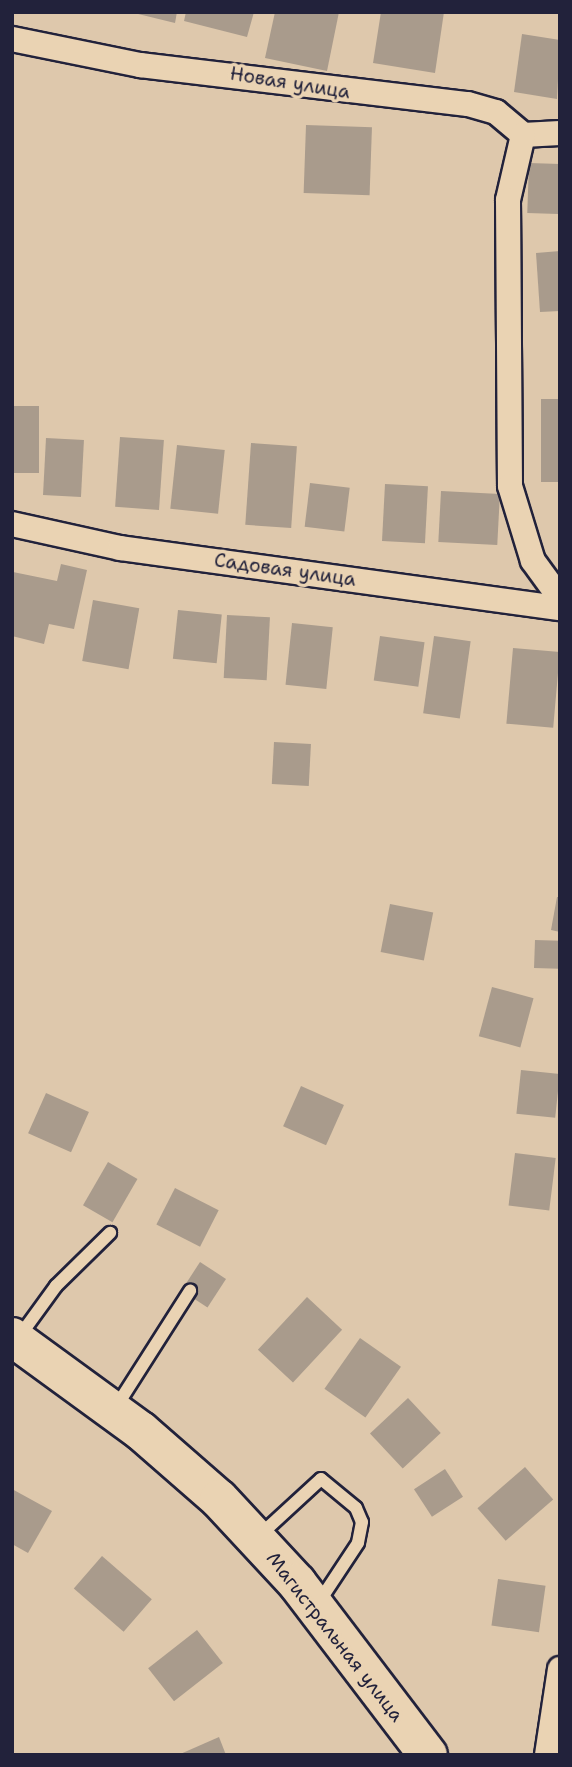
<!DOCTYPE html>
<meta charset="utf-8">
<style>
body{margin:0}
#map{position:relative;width:572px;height:1767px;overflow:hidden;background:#dec8ac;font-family:"Shantell Sans",sans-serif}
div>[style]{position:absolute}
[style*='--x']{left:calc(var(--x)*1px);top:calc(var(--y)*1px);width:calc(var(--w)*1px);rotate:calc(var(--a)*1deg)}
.building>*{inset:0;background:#a99b8c;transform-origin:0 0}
.roads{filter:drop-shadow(2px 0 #22223b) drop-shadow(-2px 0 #22223b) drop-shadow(0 2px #22223b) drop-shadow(0 -2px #22223b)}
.lane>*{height:12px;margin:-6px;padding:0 6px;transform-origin:6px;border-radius:6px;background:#ead3b3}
.street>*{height:24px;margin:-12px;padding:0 12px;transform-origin:12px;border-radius:12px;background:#ead3b3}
.primary>*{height:38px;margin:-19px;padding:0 19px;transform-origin:19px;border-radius:19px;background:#ead3b3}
span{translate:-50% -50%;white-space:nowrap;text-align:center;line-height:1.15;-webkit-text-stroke:7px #ead3b3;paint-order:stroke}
.street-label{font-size:19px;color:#22223b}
.frame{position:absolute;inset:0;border:14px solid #22223b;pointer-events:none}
</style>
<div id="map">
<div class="building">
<i style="clip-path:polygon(130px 12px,177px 12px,175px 23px)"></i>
<i style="clip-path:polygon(186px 12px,254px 12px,247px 37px,184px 21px)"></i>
<i style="clip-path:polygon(275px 12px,339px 12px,327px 71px,265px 58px)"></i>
<i style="clip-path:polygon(381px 12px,444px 12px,435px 73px,373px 63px)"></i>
<i style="clip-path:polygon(522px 34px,560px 40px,557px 99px,514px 92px)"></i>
<i style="left:306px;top:125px;width:66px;height:68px;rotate:2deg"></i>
<i style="left:529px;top:163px;width:31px;height:50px;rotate:2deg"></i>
<i style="clip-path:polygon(560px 251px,560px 311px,540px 312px,536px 253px)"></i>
<i style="left:541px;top:399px;width:19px;height:83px"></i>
<i style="left:12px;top:406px;width:27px;height:67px"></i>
<i style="left:120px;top:437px;width:44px;height:70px;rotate:4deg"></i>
<i style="left:46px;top:438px;width:38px;height:57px;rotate:3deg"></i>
<i style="left:251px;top:443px;width:46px;height:82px;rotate:4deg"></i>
<i style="left:177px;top:445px;width:48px;height:64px;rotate:6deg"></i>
<i style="left:310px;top:483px;width:40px;height:44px;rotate:7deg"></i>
<i style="left:385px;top:484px;width:43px;height:57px;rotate:3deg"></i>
<i style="left:441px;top:491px;width:59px;height:51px;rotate:3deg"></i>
<i style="clip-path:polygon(61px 564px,87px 570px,74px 629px,49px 624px,44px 644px,12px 636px,13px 572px,57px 581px)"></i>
<i style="left:93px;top:600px;width:47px;height:62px;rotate:10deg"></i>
<i style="left:178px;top:610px;width:44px;height:49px;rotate:6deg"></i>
<i style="left:227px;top:615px;width:43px;height:63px;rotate:3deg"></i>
<i style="left:292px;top:623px;width:41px;height:62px;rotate:6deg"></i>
<i style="left:380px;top:636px;width:45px;height:45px;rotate:8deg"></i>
<i style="left:434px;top:636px;width:37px;height:78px;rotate:8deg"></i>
<i style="left:513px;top:648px;width:47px;height:76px;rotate:5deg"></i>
<i style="left:274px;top:742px;width:37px;height:42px;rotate:3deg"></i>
<i style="clip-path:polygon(557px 897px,560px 897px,560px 932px,551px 930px)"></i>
<i style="left:390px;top:904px;width:44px;height:49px;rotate:11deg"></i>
<i style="left:535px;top:940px;width:25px;height:28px;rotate:2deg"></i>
<i style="left:492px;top:987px;width:43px;height:51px;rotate:15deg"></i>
<i style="left:521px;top:1070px;width:39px;height:44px;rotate:6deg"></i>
<i style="left:301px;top:1086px;width:47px;height:44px;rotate:24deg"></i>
<i style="left:46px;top:1093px;width:47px;height:44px;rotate:24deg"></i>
<i style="left:515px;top:1153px;width:41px;height:53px;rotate:7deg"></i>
<i style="left:108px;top:1162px;width:34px;height:50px;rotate:30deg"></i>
<i style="left:175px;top:1188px;width:49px;height:41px;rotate:27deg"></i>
<i style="left:200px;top:1262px;width:31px;height:34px;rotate:33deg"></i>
<i style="left:307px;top:1297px;width:48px;height:72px;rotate:43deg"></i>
<i style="left:360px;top:1338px;width:50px;height:62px;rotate:35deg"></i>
<i style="left:408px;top:1398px;width:48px;height:52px;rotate:47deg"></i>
<i style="left:525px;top:1467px;width:43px;height:63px;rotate:49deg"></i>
<i style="left:445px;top:1469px;width:33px;height:37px;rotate:57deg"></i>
<i style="clip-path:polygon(12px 1489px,52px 1511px,28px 1553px,12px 1544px)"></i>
<i style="left:102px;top:1556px;width:66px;height:43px;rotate:41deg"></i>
<i style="left:498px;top:1579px;width:48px;height:47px;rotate:8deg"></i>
<i style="left:197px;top:1630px;width:42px;height:62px;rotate:52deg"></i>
<i style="clip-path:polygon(219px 1737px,226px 1755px,178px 1755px)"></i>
</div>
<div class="roads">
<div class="lane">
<i style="--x:19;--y:1337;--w:63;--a:-54"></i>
<i style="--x:56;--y:1286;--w:76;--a:-44.5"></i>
<i style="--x:116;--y:1407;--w:138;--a:-57.5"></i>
<i style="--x:259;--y:1536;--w:84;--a:-42.6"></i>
<i style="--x:321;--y:1479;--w:45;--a:39.6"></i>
<i style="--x:356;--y:1508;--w:15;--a:67"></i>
<i style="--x:362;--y:1522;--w:21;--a:101"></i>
<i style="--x:358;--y:1543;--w:71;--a:123.5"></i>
</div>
<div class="street">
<i style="--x:12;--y:39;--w:131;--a:11.5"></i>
<i style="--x:140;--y:65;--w:330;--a:6.8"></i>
<i style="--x:468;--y:104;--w:29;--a:16"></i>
<i style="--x:496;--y:112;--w:35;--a:40"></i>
<i style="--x:523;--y:135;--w:37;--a:-3"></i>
<i style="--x:523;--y:135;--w:67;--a:103"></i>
<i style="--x:508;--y:200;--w:286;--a:89.6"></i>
<i style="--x:510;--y:486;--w:78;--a:73"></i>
<i style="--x:533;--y:561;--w:46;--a:53.9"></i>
<i style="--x:12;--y:524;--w:111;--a:12.5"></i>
<i style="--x:120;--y:548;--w:444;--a:7.8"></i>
<i style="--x:547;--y:1755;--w:87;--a:-81.4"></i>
</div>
<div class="primary">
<i style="--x:12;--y:1337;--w:160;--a:36.1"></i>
<i style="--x:141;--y:1431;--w:103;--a:41.1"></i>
<i style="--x:219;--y:1499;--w:115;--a:47.1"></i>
<i style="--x:297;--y:1583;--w:216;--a:52.7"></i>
</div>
</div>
<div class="street-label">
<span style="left:290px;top:83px;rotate:9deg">Новая улица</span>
<span style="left:285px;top:570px;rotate:8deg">Садовая улица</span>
<span style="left:335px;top:1637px;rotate:52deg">Магистральная улица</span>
</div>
<div class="frame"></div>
</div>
